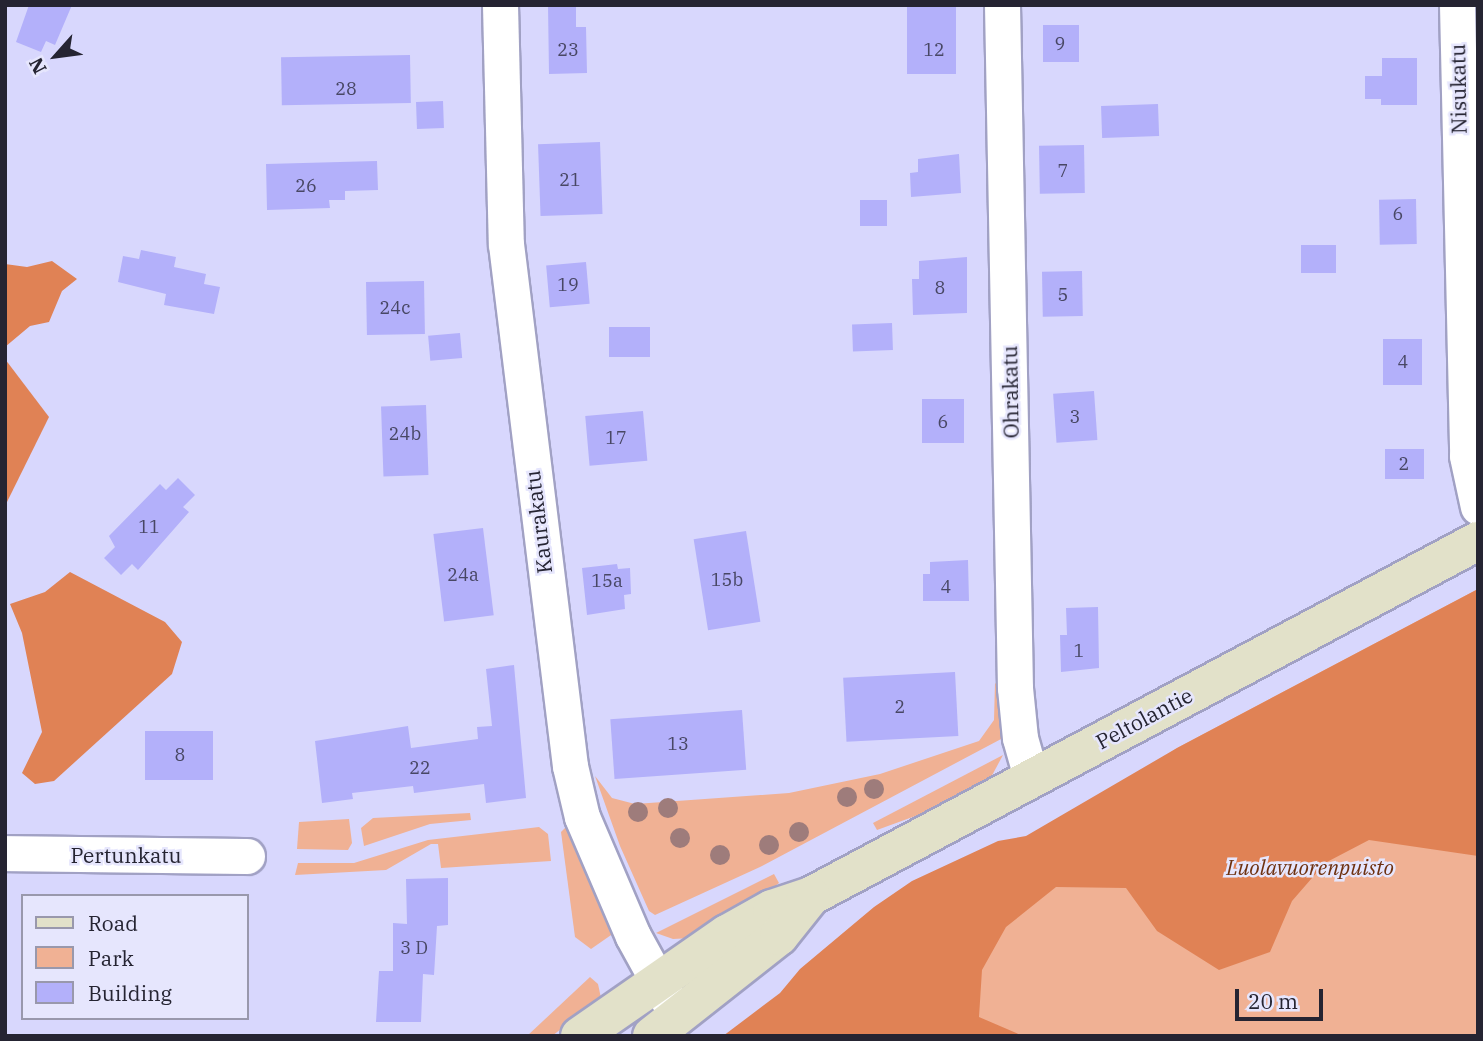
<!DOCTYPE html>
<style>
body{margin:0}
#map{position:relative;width:1483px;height:1041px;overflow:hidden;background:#d8d7fd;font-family:"IBM Plex Serif",serif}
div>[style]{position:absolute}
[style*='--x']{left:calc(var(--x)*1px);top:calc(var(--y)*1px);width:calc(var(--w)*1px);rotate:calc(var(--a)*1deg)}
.green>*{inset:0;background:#f0b194}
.forest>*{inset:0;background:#e08255}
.building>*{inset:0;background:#b3b0fa;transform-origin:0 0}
.roads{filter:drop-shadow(2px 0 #a1a1c4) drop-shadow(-2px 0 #a1a1c4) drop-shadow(0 2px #a1a1c4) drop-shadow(0 -2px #a1a1c4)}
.street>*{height:35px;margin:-17.5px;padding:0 17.5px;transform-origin:17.5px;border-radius:17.5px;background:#fff}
.secondary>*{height:38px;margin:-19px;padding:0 19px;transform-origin:19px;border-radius:19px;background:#e2e1c9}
.trees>*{width:20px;height:20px;margin:-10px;border-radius:50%;background:#9e7c7b}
span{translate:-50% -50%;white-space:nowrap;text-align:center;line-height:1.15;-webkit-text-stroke:5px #e6e6fd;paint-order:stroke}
.number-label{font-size:18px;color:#484764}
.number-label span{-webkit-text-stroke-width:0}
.street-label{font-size:21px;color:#252432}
.park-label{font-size:21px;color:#6e3110;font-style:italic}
.frame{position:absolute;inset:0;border:7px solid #252432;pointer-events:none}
.legend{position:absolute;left:21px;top:894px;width:228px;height:126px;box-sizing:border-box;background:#e6e6fd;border:2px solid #9998ac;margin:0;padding:9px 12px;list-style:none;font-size:21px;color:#252432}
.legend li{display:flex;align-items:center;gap:14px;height:35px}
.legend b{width:35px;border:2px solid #9998ac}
.north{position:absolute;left:21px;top:21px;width:70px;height:70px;-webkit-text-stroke:5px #e6e6fd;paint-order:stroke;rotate:242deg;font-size:19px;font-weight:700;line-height:28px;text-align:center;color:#252432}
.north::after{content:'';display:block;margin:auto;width:24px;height:32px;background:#252432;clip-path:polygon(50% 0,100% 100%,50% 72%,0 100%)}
.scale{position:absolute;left:1235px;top:989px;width:88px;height:32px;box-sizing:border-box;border:4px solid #252432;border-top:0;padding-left:9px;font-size:21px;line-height:24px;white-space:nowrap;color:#252432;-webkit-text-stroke:5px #e6e6fd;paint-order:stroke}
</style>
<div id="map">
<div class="green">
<i style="clip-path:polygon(1478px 589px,1478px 1036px,755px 1036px,1177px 748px)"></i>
<i style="clip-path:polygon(995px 683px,1002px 689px,1003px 738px,760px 867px,655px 915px,649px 911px,620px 846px,595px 776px,612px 798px,635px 804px,789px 793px,880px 774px,979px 741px,994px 720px)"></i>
<i style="clip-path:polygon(1003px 755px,989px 781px,940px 807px,877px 830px,873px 823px)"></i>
<i style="clip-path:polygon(470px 813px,471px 820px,430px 824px,364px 846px,361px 828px,373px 818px)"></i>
<i style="clip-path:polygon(349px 819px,352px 843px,348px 850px,297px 849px,299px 822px)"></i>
<i style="clip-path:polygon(569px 824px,614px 933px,591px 949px,575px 937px,561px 832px)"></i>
<i style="clip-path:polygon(539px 827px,548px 834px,551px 861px,441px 868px,438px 844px,431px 844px,386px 870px,295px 875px,298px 863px,354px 863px,428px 840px)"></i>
<i style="clip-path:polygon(774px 874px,779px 883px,765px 894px,691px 938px,673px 939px,656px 933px)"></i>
<i style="clip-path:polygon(590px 977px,598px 984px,601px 998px,552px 1036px,527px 1036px)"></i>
</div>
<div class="forest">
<i style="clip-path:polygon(52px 261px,77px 279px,62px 291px,49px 322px,30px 326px,5px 347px,5px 264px,27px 267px)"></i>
<i style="clip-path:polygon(5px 359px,49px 417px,5px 506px)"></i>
<i style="clip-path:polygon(70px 572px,165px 622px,182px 642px,172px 674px,54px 781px,35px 784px,22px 773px,42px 732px,22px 633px,10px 604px,45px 592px)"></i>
<i style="clip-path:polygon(1478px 589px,1478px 856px,1369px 840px,1325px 863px,1292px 901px,1270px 952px,1219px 970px,1157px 931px,1126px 888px,1056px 887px,1006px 927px,982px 970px,979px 1017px,1023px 1036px,723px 1036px,780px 993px,800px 969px,874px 907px,912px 881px,998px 841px,1026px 836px,1177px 748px)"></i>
</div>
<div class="building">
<i style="clip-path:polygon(29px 5px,72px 5px,55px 45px,46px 41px,41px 52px,16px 42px)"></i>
<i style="clip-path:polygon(548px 5px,576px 5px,576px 27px,586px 27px,587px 73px,549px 74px)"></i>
<i style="left:907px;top:5px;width:49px;height:69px"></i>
<i style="left:1043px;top:25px;width:36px;height:37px"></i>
<i style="left:410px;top:55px;width:48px;height:129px;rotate:89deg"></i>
<i style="clip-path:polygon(1382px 58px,1417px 58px,1417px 105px,1381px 105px,1381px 99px,1365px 99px,1365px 76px,1382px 76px)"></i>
<i style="left:443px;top:101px;width:27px;height:27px;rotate:88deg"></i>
<i style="left:1158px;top:104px;width:32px;height:57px;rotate:88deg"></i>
<i style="left:600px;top:142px;width:72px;height:62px;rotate:88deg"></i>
<i style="left:1084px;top:145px;width:48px;height:45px;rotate:89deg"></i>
<i style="clip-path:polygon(959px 154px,961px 193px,911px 197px,910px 173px,918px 172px,918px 159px)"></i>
<i style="clip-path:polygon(377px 161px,378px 190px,345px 191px,345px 200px,329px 200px,330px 208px,267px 210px,266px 164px)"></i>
<i style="left:1416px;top:199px;width:45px;height:37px;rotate:89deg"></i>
<i style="left:887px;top:200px;width:26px;height:27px;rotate:90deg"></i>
<i style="left:1336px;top:245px;width:28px;height:35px;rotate:90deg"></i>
<i style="clip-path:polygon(141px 250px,176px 257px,174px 267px,206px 274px,204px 284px,220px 287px,214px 314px,164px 305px,166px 294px,118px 282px,123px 256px,139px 259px)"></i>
<i style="clip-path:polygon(967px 257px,967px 313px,913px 315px,912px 279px,919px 279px,919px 261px)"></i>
<i style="left:586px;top:262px;width:42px;height:40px;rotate:85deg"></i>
<i style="left:1082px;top:271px;width:45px;height:40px;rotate:89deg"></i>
<i style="left:424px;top:281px;width:53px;height:58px;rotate:89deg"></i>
<i style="left:892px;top:323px;width:27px;height:40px;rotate:88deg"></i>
<i style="left:650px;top:327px;width:30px;height:41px;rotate:90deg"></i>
<i style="left:460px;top:333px;width:25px;height:32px;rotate:85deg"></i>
<i style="left:1383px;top:339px;width:39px;height:46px"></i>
<i style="left:1094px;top:391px;width:49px;height:41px;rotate:86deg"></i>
<i style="left:964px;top:399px;width:44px;height:42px;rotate:90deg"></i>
<i style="left:426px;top:405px;width:70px;height:45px;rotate:88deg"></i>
<i style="left:643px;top:411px;width:50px;height:58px;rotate:85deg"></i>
<i style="left:1385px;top:449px;width:39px;height:30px"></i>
<i style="clip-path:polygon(178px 478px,195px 495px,183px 507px,189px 512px,138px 570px,132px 564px,121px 575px,104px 558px,115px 547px,109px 536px,160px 484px,166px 490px)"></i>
<i style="left:483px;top:528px;width:88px;height:50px;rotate:83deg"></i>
<i style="left:746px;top:531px;width:92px;height:53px;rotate:81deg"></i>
<i style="clip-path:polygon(968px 560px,969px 601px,923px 601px,923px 574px,930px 574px,930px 562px)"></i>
<i style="clip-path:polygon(617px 564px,618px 569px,630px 568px,631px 594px,624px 595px,625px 609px,587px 615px,582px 568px)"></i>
<i style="clip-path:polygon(1098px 607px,1099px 668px,1061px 672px,1060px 635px,1067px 635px,1066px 608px)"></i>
<i style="clip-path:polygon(514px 665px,526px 798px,486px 803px,484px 784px,414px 793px,413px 786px,352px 793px,353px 799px,322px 803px,315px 741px,408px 726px,411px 748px,478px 739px,477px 727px,492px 726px,486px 669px)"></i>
<i style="left:955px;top:672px;width:64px;height:112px;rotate:87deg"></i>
<i style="left:742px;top:710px;width:60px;height:132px;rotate:86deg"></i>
<i style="left:145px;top:731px;width:68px;height:49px"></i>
<i style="clip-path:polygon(448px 878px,448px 925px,437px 926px,434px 975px,423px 974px,421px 1022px,376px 1022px,379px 971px,393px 971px,393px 923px,407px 924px,406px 879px)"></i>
</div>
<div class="roads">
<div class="street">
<i style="--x:500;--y:5;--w:239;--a:88.6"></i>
<i style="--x:506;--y:244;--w:526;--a:83.01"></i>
<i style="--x:570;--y:766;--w:52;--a:76.8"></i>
<i style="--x:582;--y:817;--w:129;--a:66.8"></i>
<i style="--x:633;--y:936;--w:81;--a:61.2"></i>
<i style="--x:1002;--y:5;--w:683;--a:88.91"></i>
<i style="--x:1015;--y:688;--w:50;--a:84.3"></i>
<i style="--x:1020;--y:738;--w:41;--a:74.2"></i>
<i style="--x:1457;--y:5;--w:451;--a:88.7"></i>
<i style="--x:1467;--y:456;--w:52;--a:77.8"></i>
<i style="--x:5;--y:853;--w:242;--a:0.7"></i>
</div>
<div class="secondary">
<i style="--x:580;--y:1036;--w:179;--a:-34.8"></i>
<i style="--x:727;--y:934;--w:51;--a:-29.1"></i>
<i style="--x:772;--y:909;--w:41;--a:-18.4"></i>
<i style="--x:811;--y:896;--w:756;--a:-28.02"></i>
<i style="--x:652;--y:1036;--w:162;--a:-38.2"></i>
<i style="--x:779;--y:936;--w:51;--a:-51.3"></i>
</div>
</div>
<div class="trees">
<i style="left:874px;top:789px"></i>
<i style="left:847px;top:797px"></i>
<i style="left:668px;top:808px"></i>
<i style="left:638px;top:812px"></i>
<i style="left:799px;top:832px"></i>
<i style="left:680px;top:838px"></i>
<i style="left:769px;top:845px"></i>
<i style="left:720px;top:855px"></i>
</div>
<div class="number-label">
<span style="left:1060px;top:44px">9</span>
<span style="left:568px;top:50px">23</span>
<span style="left:934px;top:50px">12</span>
<span style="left:346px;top:89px">28</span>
<span style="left:1063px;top:171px">7</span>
<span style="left:570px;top:180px">21</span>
<span style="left:306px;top:186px">26</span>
<span style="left:1398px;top:214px">6</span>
<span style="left:568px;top:285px">19</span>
<span style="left:940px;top:288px">8</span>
<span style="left:1063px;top:295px">5</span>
<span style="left:395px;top:308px">24c</span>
<span style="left:1403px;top:362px">4</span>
<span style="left:1075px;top:417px">3</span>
<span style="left:943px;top:422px">6</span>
<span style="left:405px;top:434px">24b</span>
<span style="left:616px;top:438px">17</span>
<span style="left:1404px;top:464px">2</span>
<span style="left:149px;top:527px">11</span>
<span style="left:463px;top:575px">24a</span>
<span style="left:727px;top:580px">15b</span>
<span style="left:607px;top:581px">15a</span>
<span style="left:946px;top:587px">4</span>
<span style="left:1079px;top:651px">1</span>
<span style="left:900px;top:707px">2</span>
<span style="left:678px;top:744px">13</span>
<span style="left:180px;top:755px">8</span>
<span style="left:420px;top:768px">22</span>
<span style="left:414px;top:948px">3 D</span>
</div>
<div class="street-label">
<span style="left:1458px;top:89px;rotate:-91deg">Nisukatu</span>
<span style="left:1010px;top:392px;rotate:-91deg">Ohrakatu</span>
<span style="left:538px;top:522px;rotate:-97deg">Kaurakatu</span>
<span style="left:1144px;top:718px;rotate:-28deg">Peltolantie</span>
<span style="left:126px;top:855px">Pertunkatu</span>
</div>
<div class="park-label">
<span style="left:1310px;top:867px">Luolavuorenpuisto</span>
</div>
<div class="frame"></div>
<ul class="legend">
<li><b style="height:9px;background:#e2e1c9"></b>Road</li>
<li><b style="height:19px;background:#f0b194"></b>Park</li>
<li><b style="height:19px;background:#b3b0fa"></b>Building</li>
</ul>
<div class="north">N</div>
<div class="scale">20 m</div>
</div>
